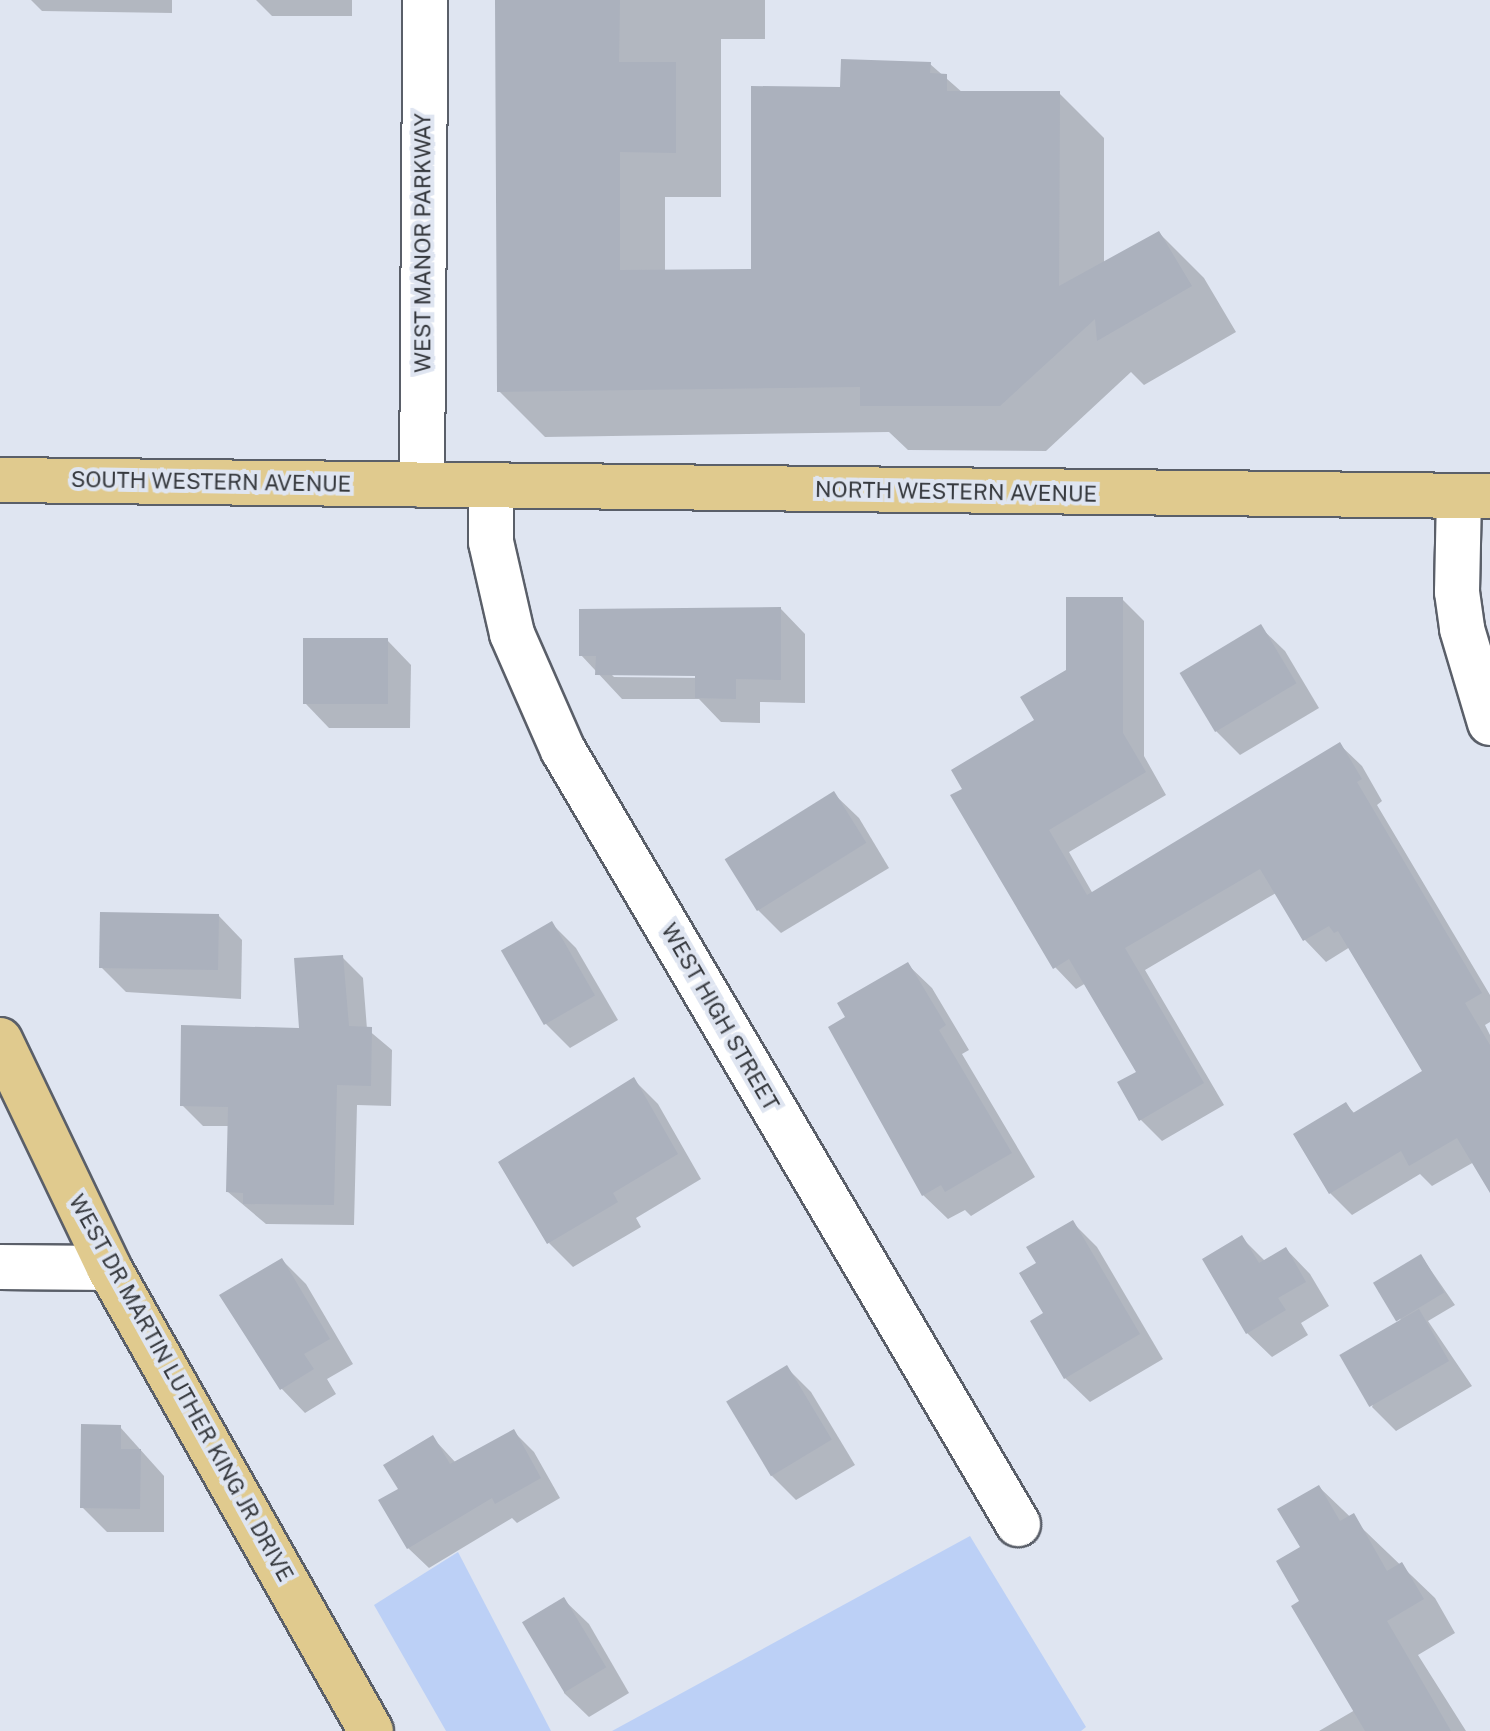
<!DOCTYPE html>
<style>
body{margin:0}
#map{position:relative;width:1490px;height:1731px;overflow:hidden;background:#dfe5f1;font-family:"Public Sans",sans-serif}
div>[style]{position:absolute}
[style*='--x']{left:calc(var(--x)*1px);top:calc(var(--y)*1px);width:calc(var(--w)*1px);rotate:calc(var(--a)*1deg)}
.green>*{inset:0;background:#bcd0f6}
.shadow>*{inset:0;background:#0003}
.building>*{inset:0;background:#abb1bd;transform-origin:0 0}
.roads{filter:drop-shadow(2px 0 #5a5f69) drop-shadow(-2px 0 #5a5f69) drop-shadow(0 2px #5a5f69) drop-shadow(0 -2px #5a5f69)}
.minor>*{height:44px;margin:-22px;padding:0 22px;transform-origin:22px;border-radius:22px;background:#fff}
.major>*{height:44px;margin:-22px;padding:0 22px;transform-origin:22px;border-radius:22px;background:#e0ca8e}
span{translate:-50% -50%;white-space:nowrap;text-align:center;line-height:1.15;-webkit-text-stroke:8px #dfe5f1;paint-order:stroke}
.street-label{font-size:22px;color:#36393e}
</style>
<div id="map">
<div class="green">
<i style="clip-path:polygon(970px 1536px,1086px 1727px,1081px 1731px,612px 1731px)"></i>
<i style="clip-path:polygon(458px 1552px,551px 1731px,446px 1731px,374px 1605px)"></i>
</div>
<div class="shadow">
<i style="clip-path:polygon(31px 0,172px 0,172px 13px,42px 11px)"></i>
<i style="clip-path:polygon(256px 0,352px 0,352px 16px,272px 16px)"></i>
<i style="clip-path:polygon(496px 0,765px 0,765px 39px,721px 39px,721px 197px,665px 197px,665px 272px,753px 271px,842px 89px,930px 64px,963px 93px,1059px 93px,1104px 138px,1104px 264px,1159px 233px,1204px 278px,1236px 332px,1144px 385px,1131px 372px,1046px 451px,908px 450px,889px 432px,545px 437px,499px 391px)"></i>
<i style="clip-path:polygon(1122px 599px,1144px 621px,1144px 756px,1166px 795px,1069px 852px,1093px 894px,1340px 745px,1362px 766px,1382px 801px,1377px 805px,1490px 995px,1490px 1022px,1485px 1025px,1490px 1035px,1490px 1189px,1474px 1162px,1432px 1186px,1420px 1174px,1352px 1215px,1330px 1193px,1346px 1104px,1355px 1114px,1425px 1072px,1350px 947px,1326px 962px,1305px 940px,1276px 893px,1145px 970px,1224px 1105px,1162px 1141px,1141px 1120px,1139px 1072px,1086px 983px,1076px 989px,1055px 967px,965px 789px,1036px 721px)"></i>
<i style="clip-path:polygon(evenodd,781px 609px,805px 634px,805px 703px,760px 702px,760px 723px,721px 722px,699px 699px,622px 699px,581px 655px,781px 609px,610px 673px,705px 674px,705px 678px,614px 677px,610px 673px)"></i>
<i style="clip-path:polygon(1260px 627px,1285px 651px,1319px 708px,1240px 755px,1216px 731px)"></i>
<i style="clip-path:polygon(387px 640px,411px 665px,410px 728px,329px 728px,305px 703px)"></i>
<i style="clip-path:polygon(834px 794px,859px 818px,889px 868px,781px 933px,756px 908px)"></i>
<i style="clip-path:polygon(218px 915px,242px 940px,241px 999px,126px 992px,101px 967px)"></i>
<i style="clip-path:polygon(552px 924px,576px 948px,618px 1020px,570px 1048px,546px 1024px)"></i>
<i style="clip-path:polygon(342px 957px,363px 978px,367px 1029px,392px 1050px,391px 1106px,357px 1105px,354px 1225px,266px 1224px,228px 1192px,230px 1126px,203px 1126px,182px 1105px,302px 1030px)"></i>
<i style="clip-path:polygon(907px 964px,932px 988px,969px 1050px,962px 1054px,1035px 1177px,971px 1216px,965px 1210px,948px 1219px,923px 1195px,848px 1017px)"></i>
<i style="clip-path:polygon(634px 1080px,658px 1104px,701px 1179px,636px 1218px,641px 1227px,573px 1267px,549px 1243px)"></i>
<i style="clip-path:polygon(1073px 1223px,1097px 1247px,1163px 1359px,1090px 1402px,1065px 1378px,1046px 1314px,1038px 1264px)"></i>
<i style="clip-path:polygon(1242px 1238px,1266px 1262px,1286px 1249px,1310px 1274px,1329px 1306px,1301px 1323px,1308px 1335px,1272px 1357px,1247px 1333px)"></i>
<i style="clip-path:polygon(1421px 1256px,1455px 1305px,1428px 1321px,1472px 1386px,1396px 1431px,1372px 1407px)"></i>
<i style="clip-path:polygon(282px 1260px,306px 1284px,353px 1364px,327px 1379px,336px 1394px,305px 1413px,281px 1388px)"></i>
<i style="clip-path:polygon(787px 1368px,811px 1392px,855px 1465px,796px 1500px,772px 1476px)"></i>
<i style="clip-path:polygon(120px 1427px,164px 1476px,164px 1532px,107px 1532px,82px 1507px)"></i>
<i style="clip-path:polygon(513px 1431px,534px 1452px,560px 1498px,517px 1523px,512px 1518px,429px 1568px,408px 1548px,400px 1490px,433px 1438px,456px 1463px)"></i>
<i style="clip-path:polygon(1319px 1487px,1435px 1598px,1455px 1633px,1418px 1655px,1466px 1731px,1319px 1731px,1355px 1710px,1302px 1602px,1302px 1547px)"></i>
<i style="clip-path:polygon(564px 1600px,589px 1624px,629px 1693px,589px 1717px,564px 1693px)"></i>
</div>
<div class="building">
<i style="clip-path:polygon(495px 0,620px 0,619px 62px,676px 62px,676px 153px,620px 152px,620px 270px,751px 269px,751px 86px,840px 87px,841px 59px,931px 62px,930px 73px,947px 74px,947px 91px,1060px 91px,1059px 286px,1159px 231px,1192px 286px,1097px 341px,1095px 319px,1000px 406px,860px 406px,860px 387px,497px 392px)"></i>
<i style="clip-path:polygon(1066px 597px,1123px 597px,1123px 733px,1146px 772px,1049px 830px,1087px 895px,1340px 742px,1362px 779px,1357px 782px,1482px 993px,1465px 1003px,1490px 1045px,1490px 1193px,1457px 1138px,1409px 1166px,1401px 1151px,1329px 1194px,1293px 1134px,1346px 1102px,1353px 1113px,1422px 1071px,1338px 931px,1334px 933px,1329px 926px,1303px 941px,1260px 869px,1125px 948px,1204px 1083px,1139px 1121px,1117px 1082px,1136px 1072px,1069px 959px,1053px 969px,950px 795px,962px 789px,951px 770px,1034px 720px,1020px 697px,1066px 670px)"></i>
<i style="clip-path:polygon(781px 607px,781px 680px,736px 679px,736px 699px,695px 698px,695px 676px,595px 675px,596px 656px,579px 656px,579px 609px)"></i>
<i style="left:1261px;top:624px;width:69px;height:95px;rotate:59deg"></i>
<i style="left:303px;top:638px;width:85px;height:66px"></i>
<i style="left:834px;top:791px;width:61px;height:129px;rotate:58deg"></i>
<i style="left:100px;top:912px;width:119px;height:56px;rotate:1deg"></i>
<i style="left:552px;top:921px;width:86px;height:59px;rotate:60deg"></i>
<i style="clip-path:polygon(343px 955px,349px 1026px,372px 1027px,371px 1086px,337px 1085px,334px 1205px,243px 1204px,243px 1193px,226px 1192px,228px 1107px,180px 1106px,181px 1025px,299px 1028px,294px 958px)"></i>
<i style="clip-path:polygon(908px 962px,946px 1025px,939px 1030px,1012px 1153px,945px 1192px,941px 1185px,922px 1196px,828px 1027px,845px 1017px,837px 1003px)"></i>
<i style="clip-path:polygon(634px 1077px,678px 1154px,613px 1193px,618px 1202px,547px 1244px,498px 1162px)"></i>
<i style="clip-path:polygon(1073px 1220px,1140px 1334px,1064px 1379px,1030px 1321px,1043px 1313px,1019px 1273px,1036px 1263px,1026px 1247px)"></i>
<i style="clip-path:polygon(1242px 1235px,1259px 1263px,1286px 1247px,1306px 1282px,1278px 1298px,1286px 1310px,1246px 1334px,1202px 1259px)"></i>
<i style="left:1421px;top:1254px;width:45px;height:56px;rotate:59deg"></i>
<i style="clip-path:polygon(282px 1258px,330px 1339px,304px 1354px,314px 1369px,280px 1390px,219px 1295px)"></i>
<i style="left:1419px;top:1309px;width:60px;height:92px;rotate:60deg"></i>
<i style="left:787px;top:1365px;width:87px;height:71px;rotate:59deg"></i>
<i style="clip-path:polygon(81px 1424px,121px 1425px,121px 1449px,141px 1449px,140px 1509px,80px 1508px)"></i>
<i style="clip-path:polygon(514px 1429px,541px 1478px,495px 1504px,492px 1498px,407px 1549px,378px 1500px,398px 1489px,383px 1465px,433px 1435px,450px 1464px)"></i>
<i style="clip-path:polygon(1319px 1485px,1340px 1521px,1354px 1513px,1387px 1571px,1402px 1562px,1424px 1599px,1387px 1621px,1451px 1731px,1365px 1731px,1291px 1606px,1299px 1601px,1276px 1561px,1300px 1547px,1277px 1509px)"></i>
<i style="left:564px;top:1597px;width:82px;height:49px;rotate:59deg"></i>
</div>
<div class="roads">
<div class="minor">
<i style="--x:422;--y:485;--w:485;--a:-89.6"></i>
<i style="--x:491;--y:486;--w:56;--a:90"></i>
<i style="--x:491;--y:542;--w:94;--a:77.1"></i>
<i style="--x:512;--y:634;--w:127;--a:66.3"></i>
<i style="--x:563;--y:750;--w:898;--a:59.55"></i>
<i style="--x:1459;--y:496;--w:96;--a:91.2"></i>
<i style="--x:1457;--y:592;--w:37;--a:82"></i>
<i style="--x:1462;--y:629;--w:98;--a:73.4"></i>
<i style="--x:0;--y:1267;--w:109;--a:0.5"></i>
</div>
<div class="major">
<i style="--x:0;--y:480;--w:1490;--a:0.62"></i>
<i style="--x:0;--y:1040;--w:253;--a:64.4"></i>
<i style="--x:109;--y:1268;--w:532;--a:60.5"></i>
</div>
</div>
<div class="street-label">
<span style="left:423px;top:243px;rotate:-90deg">WEST MANOR PARKWAY</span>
<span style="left:211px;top:482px;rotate:1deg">SOUTH WESTERN AVENUE</span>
<span style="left:956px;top:492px;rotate:1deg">NORTH WESTERN AVENUE</span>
<span style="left:720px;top:1017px;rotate:60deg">WEST HIGH STREET</span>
<span style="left:181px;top:1388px;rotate:61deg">WEST DR MARTIN LUTHER KING JR DRIVE</span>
</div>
</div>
